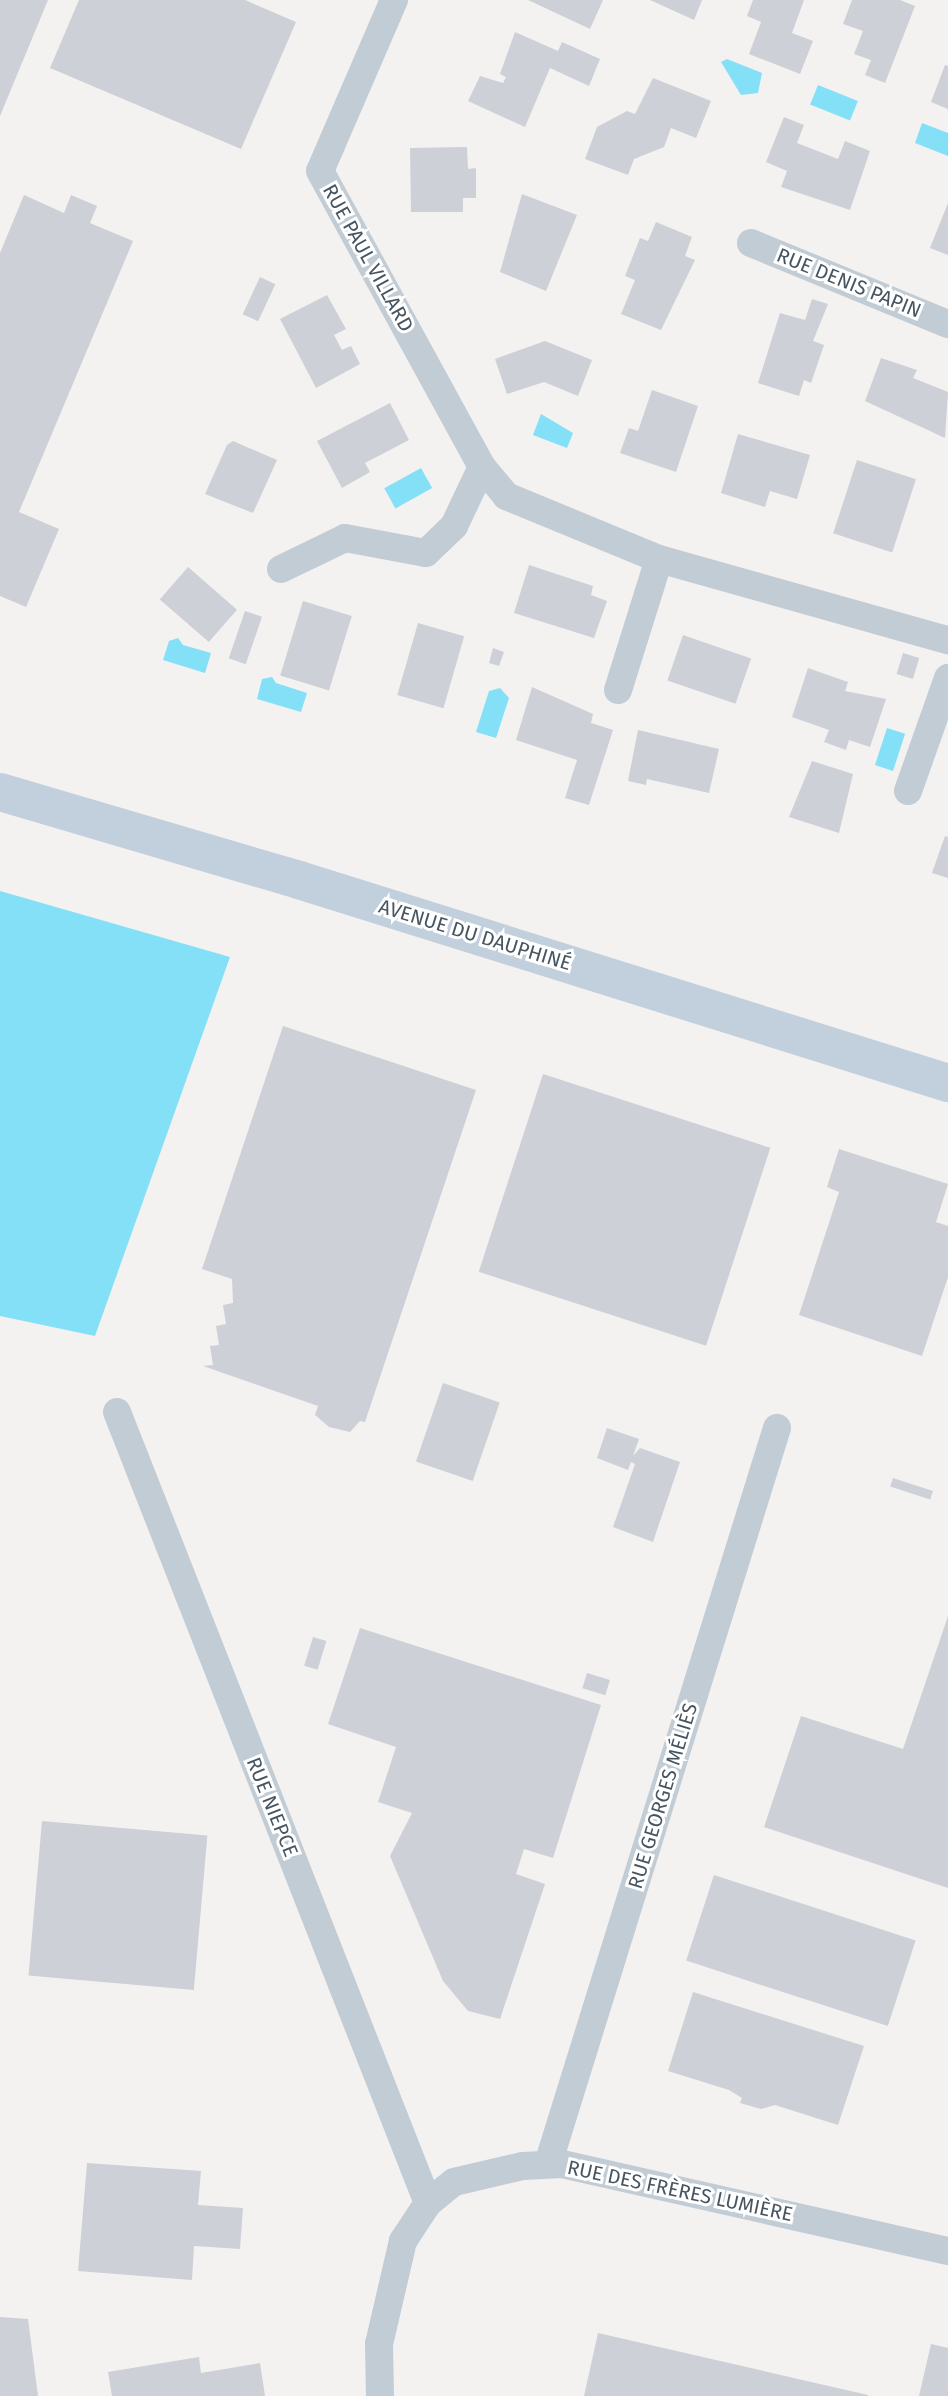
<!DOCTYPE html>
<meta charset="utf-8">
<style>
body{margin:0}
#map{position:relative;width:948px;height:2396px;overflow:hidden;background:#f4f1f1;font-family:"Fira Sans",sans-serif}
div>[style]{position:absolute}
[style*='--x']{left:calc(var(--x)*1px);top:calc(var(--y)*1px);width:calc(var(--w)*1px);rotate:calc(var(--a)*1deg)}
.water>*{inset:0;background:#84e0f7;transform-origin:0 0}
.building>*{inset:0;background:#cdd0d6;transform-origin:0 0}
.street>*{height:28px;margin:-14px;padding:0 14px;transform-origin:14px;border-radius:14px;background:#c1ccd4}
.secondary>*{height:38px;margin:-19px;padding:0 19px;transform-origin:19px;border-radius:19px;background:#c2cfdc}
span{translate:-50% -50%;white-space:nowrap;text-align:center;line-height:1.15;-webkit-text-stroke:6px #fff;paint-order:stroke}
.street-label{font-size:20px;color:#475561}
</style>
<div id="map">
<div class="water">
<i style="clip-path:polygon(727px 59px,762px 73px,758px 93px,741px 95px,721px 62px)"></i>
<i style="left:818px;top:85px;width:43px;height:21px;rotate:22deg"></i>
<i style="clip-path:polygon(922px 123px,948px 133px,948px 156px,915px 143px)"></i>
<i style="clip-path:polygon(541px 414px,573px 433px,567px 448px,533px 435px)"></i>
<i style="left:421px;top:468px;width:23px;height:42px;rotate:61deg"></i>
<i style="clip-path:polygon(178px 638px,183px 645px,211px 653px,205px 673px,163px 660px,169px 641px)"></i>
<i style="clip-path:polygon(272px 677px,276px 683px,307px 693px,301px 712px,257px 699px,262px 679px)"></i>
<i style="clip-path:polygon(500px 688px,509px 698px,496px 738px,476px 732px,489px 691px)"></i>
<i style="left:887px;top:728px;width:19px;height:39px;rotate:18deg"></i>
<i style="clip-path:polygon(0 891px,230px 957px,95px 1336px,0 1316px)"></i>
</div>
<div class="building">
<i style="clip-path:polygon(0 0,48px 0,0 116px)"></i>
<i style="clip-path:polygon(79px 0,245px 0,296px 22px,241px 149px,50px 68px)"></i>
<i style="clip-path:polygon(528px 0,603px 0,590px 29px)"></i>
<i style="clip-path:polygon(650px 0,702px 0,694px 20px)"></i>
<i style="clip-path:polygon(753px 0,804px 0,792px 33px,813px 41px,800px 74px,749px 54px,761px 22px,747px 16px)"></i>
<i style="clip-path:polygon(852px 0,900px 0,915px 6px,885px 83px,865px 75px,871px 60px,854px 54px,863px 31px,843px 24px)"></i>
<i style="clip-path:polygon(515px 32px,558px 51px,562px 42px,600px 59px,589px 86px,550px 68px,525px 127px,468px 101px,480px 76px,503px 83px,506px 77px,500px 74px)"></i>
<i style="clip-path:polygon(945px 65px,948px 66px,948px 109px,931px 102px)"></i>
<i style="clip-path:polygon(653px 78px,711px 101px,696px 138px,671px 128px,664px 147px,634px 159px,628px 175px,585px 159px,597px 127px,627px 111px,635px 114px)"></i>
<i style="clip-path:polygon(784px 117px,804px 125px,797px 143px,838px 159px,845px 141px,870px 151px,850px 210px,781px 187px,787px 171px,766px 162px)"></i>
<i style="clip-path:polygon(467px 147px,468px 169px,476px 168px,476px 198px,463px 198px,463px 212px,411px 212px,410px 148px)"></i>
<i style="clip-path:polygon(522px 194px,577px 215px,546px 291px,500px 272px)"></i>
<i style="clip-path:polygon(24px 195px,64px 213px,71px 195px,97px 206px,90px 223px,133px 241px,19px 512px,59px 529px,26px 607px,0 596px,0 253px)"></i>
<i style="clip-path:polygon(948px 203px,948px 255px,930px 248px)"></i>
<i style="clip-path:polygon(656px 222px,692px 237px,685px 256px,695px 260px,661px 330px,621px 314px,635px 280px,625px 276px,640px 238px,648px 241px)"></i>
<i style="left:260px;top:277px;width:17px;height:41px;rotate:25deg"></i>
<i style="clip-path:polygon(327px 295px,346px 329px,334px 335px,342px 350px,351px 346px,360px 364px,316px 388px,280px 319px)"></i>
<i style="clip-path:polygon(812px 299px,828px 304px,813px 341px,824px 345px,811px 383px,804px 380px,799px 396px,758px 383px,780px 313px,805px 320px)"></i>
<i style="clip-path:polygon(545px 341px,592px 360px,578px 396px,544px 382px,507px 394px,495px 359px)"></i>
<i style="clip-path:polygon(881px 358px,917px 370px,913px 378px,948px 392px,945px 438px,865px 401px)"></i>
<i style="clip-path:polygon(652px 390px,698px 406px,676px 472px,620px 453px,629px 428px,638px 431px)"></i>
<i style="clip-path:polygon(390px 403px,409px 440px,365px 463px,370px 472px,342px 488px,317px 441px)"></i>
<i style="clip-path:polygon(738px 434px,810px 455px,797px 499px,770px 491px,765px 507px,721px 493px)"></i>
<i style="clip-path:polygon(233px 441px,277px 460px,253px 513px,205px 494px,227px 445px)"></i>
<i style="left:857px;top:460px;width:62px;height:77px;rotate:18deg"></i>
<i style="clip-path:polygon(529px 565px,593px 586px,591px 595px,607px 601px,594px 638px,514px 613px)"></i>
<i style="left:188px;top:567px;width:65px;height:43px;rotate:41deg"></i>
<i style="left:303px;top:601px;width:51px;height:78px;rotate:17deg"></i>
<i style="left:245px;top:611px;width:18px;height:50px;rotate:19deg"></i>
<i style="left:418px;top:623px;width:48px;height:75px;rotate:16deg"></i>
<i style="left:683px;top:635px;width:72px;height:48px;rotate:19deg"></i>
<i style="clip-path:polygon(493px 648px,504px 652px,499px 666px,489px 663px)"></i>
<i style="left:903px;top:653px;width:17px;height:22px;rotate:17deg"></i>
<i style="clip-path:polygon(808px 668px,848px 682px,845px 691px,886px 699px,870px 747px,849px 740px,846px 750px,824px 742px,829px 730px,792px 717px)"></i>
<i style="clip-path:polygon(532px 687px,593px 714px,591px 723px,613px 730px,589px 805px,565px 798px,577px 760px,516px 740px)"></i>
<i style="clip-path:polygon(638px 730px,719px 749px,709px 793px,647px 779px,646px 785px,628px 781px)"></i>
<i style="clip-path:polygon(812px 761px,853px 774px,839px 833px,789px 817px)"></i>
<i style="clip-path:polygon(945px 836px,948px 837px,948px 878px,932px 873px)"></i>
<i style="clip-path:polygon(283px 1026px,476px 1090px,365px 1422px,360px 1421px,350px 1432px,329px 1427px,315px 1415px,318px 1406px,203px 1366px,213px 1365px,210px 1346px,219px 1345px,216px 1326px,226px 1324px,223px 1305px,233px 1303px,232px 1279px,202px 1269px)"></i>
<i style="left:543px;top:1074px;width:239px;height:208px;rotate:18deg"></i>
<i style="clip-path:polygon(839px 1149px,948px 1184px,936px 1222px,948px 1226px,948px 1277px,922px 1356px,799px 1315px,839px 1192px,827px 1187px)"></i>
<i style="left:443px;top:1383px;width:60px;height:83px;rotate:19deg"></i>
<i style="clip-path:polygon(607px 1428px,639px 1439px,633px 1456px,640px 1448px,680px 1462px,653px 1542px,613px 1527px,635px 1464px,631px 1462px,628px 1470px,597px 1458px)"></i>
<i style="left:893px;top:1478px;width:42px;height:9px;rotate:18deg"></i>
<i style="clip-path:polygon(948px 1616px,948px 1888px,764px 1827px,801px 1716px,903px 1749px)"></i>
<i style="clip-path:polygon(360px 1628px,601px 1705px,553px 1858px,524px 1849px,516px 1874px,545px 1884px,500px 2019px,468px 2011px,443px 1981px,390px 1856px,412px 1813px,378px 1802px,396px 1747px,328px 1724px)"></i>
<i style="left:313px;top:1637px;width:14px;height:30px;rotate:17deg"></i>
<i style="left:587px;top:1673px;width:24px;height:16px;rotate:17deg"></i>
<i style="left:42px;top:1821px;width:166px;height:155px;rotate:5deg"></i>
<i style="left:714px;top:1875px;width:212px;height:90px;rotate:18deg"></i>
<i style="clip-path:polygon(693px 1992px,864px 2046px,838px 2125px,775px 2105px,761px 2109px,740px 2103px,742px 2098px,729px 2090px,668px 2071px)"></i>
<i style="clip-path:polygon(87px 2163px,201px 2171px,198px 2205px,243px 2208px,240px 2249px,194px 2246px,192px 2280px,78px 2271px)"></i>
<i style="clip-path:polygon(0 2317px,28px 2319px,38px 2396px,0 2396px)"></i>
<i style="clip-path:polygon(598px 2333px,868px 2395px,868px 2396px,584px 2396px)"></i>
<i style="clip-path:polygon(931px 2344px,948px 2348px,948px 2396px,919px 2396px)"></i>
<i style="clip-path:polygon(199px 2357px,201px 2373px,260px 2363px,265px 2396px,112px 2396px,108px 2372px)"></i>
</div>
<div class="street">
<i style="--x:394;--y:0;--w:186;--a:113.4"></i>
<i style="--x:320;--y:171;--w:337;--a:61.3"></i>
<i style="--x:482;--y:467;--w:38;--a:50"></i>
<i style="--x:506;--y:496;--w:165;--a:22.4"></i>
<i style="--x:659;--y:559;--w:300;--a:15.7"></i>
<i style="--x:751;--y:243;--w:213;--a:22.4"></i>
<i style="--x:281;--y:569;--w:71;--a:-25.8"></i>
<i style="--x:345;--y:538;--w:82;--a:10.5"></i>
<i style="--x:426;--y:553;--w:39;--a:-44"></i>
<i style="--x:454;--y:526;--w:65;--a:-64.6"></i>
<i style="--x:618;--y:690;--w:137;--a:-72.6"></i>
<i style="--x:908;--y:791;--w:120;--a:-70.5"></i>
<i style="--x:117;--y:1412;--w:850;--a:68.54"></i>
<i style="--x:548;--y:2164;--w:771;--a:-72.72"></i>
<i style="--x:380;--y:2396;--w:52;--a:-91.1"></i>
<i style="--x:379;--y:2344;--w:106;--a:-76.9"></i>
<i style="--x:403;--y:2241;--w:45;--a:-56.7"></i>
<i style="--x:428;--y:2203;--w:33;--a:-39"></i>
<i style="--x:454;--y:2182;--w:71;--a:-13.1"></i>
<i style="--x:523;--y:2166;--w:39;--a:-3"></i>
<i style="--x:562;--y:2164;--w:396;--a:12.7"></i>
</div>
<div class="secondary">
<i style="--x:0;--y:792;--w:312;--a:16.4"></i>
<i style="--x:299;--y:880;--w:680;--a:17.37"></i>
</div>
<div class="street-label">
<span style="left:368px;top:258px;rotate:61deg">RUE PAUL VILLARD</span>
<span style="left:849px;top:283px;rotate:22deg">RUE DENIS PAPIN</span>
<span style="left:475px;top:935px;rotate:17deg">AVENUE DU DAUPHINÉ</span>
<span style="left:663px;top:1796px;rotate:-73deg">RUE GEORGES MÉLIÈS</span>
<span style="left:272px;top:1807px;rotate:68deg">RUE NIEPCE</span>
<span style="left:680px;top:2191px;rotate:12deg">RUE DES FRÈRES LUMIÈRE</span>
</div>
</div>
